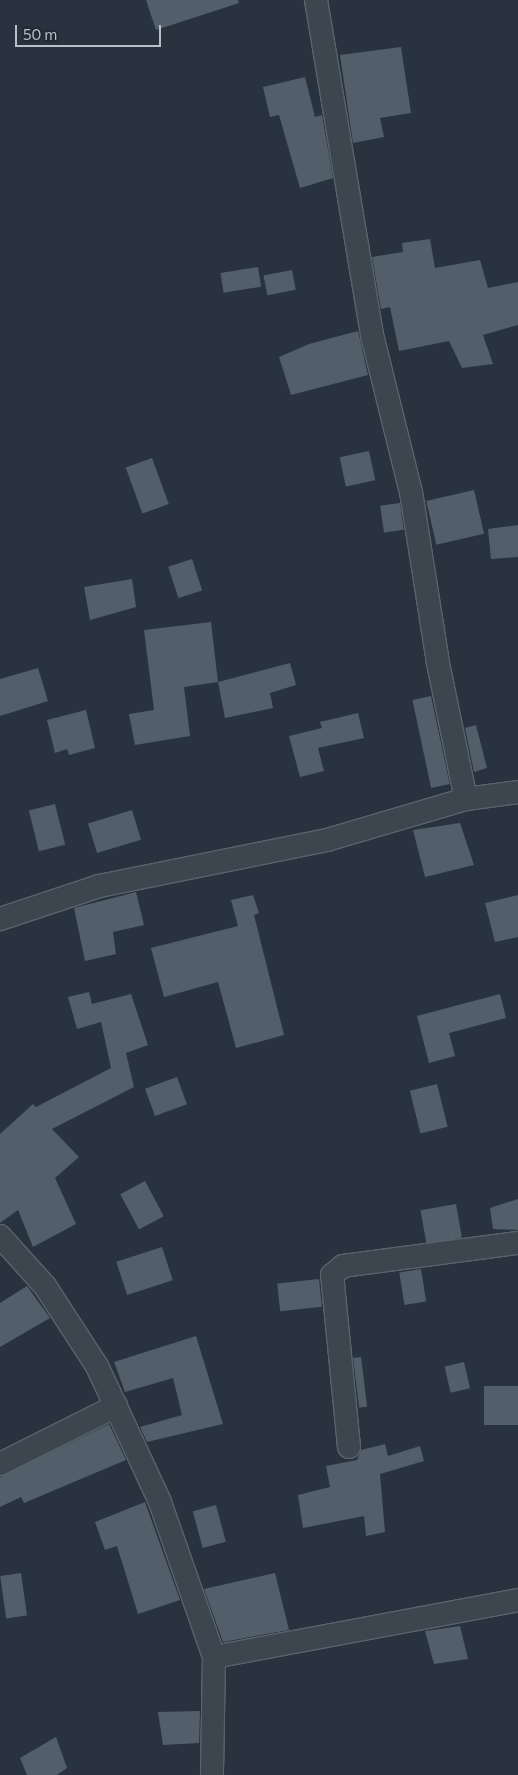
<!DOCTYPE html>
<style>
body{margin:0}
#map{position:relative;width:518px;height:1775px;overflow:hidden;background:#29333f;font-family:Commissioner,sans-serif}
div>[style]{position:absolute}
[style*='--x']{left:calc(var(--x)*1px);top:calc(var(--y)*1px);width:calc(var(--w)*1px);rotate:calc(var(--a)*1deg)}
.building>*{inset:0;background:#525e6a;transform-origin:0 0}
.roads{filter:drop-shadow(1px 0 #5a636d) drop-shadow(-1px 0 #5a636d) drop-shadow(0 1px #5a636d) drop-shadow(0 -1px #5a636d)}
.minor>*{height:22px;margin:-11px;padding:0 11px;transform-origin:11px;border-radius:11px;background:#3d454f}
span{translate:-50% -50%;white-space:nowrap;text-align:center;line-height:1.15;-webkit-text-stroke:4.5px #212a35;paint-order:stroke}
.scale{position:absolute;left:15px;top:25px;width:146px;height:22px;box-sizing:border-box;border:2px solid #b9c0ca;border-top:0;padding-left:6px;font-size:15px;line-height:18px;white-space:nowrap;color:#b9c0ca;-webkit-text-stroke:4px #212a35;paint-order:stroke}
</style>
<div id="map">
<div class="building">
<i style="clip-path:polygon(146px 0,238px 0,239px 3px,156px 30px)"></i>
<i style="clip-path:polygon(401px 47px,411px 113px,380px 118px,384px 137px,353px 143px,340px 55px)"></i>
<i style="clip-path:polygon(305px 77px,315px 117px,322px 115px,333px 178px,300px 188px,279px 115px,270px 117px,263px 87px)"></i>
<i style="clip-path:polygon(430px 239px,435px 268px,480px 260px,488px 288px,518px 282px,518px 325px,483px 335px,493px 364px,462px 368px,449px 341px,399px 351px,390px 307px,381px 309px,372px 257px,403px 252px,402px 243px)"></i>
<i style="left:258px;top:267px;width:20px;height:38px;rotate:81deg"></i>
<i style="left:292px;top:270px;width:20px;height:29px;rotate:79deg"></i>
<i style="clip-path:polygon(358px 331px,368px 375px,291px 395px,279px 357px,309px 344px)"></i>
<i style="left:369px;top:451px;width:30px;height:30px;rotate:78deg"></i>
<i style="left:152px;top:458px;width:49px;height:28px;rotate:70deg"></i>
<i style="left:474px;top:490px;width:45px;height:49px;rotate:77deg"></i>
<i style="left:400px;top:503px;width:27px;height:20px;rotate:82deg"></i>
<i style="clip-path:polygon(518px 525px,518px 557px,491px 559px,488px 529px)"></i>
<i style="left:192px;top:559px;width:33px;height:25px;rotate:72deg"></i>
<i style="clip-path:polygon(132px 579px,136px 607px,90px 620px,84px 587px)"></i>
<i style="clip-path:polygon(211px 622px,218px 682px,184px 687px,190px 736px,135px 745px,129px 714px,154px 710px,144px 630px)"></i>
<i style="clip-path:polygon(290px 663px,296px 685px,270px 693px,273px 708px,225px 718px,218px 682px)"></i>
<i style="clip-path:polygon(38px 668px,48px 701px,0 716px,0 679px)"></i>
<i style="left:431px;top:696px;width:90px;height:19px;rotate:78deg"></i>
<i style="clip-path:polygon(86px 710px,95px 748px,69px 755px,67px 749px,55px 753px,47px 720px)"></i>
<i style="clip-path:polygon(358px 713px,364px 738px,318px 748px,324px 771px,300px 777px,289px 736px,322px 728px,320px 722px)"></i>
<i style="clip-path:polygon(476px 725px,487px 768px,474px 772px,465px 728px)"></i>
<i style="left:55px;top:804px;width:42px;height:27px;rotate:76deg"></i>
<i style="left:132px;top:810px;width:31px;height:46px;rotate:73deg"></i>
<i style="clip-path:polygon(460px 823px,474px 865px,425px 877px,413px 830px)"></i>
<i style="clip-path:polygon(136px 892px,144px 925px,113px 932px,116px 954px,85px 961px,74px 908px)"></i>
<i style="clip-path:polygon(253px 895px,259px 913px,254px 915px,284px 1035px,236px 1048px,218px 982px,164px 997px,151px 948px,238px 926px,231px 900px)"></i>
<i style="clip-path:polygon(518px 895px,518px 937px,495px 942px,485px 903px)"></i>
<i style="clip-path:polygon(89px 992px,92px 1004px,131px 994px,148px 1045px,126px 1053px,134px 1087px,52px 1129px,79px 1157px,55px 1178px,76px 1224px,33px 1247px,18px 1210px,0 1223px,0 1134px,33px 1104px,36px 1107px,111px 1068px,101px 1022px,77px 1029px,68px 997px)"></i>
<i style="clip-path:polygon(500px 994px,506px 1018px,449px 1033px,455px 1056px,429px 1063px,417px 1016px)"></i>
<i style="left:177px;top:1077px;width:29px;height:34px;rotate:70deg"></i>
<i style="left:437px;top:1084px;width:44px;height:28px;rotate:76deg"></i>
<i style="left:145px;top:1181px;width:40px;height:28px;rotate:62deg"></i>
<i style="clip-path:polygon(518px 1199px,518px 1230px,493px 1229px,490px 1208px)"></i>
<i style="left:456px;top:1204px;width:34px;height:36px;rotate:80deg"></i>
<i style="left:162px;top:1247px;width:35px;height:48px;rotate:72deg"></i>
<i style="left:421px;top:1269px;width:33px;height:22px;rotate:81deg"></i>
<i style="left:319px;top:1279px;width:28px;height:42px;rotate:84deg"></i>
<i style="clip-path:polygon(27px 1286px,50px 1318px,0 1347px,0 1303px)"></i>
<i style="clip-path:polygon(196px 1336px,223px 1424px,147px 1442px,140px 1427px,182px 1415px,173px 1378px,125px 1392px,114px 1362px)"></i>
<i style="left:361px;top:1357px;width:50px;height:8px;rotate:83deg"></i>
<i style="left:464px;top:1362px;width:27px;height:20px;rotate:77deg"></i>
<i style="left:518px;top:1386px;width:39px;height:34px;rotate:90deg"></i>
<i style="clip-path:polygon(109px 1424px,126px 1460px,24px 1503px,21px 1497px,0 1507px,0 1477px)"></i>
<i style="clip-path:polygon(385px 1444px,388px 1456px,420px 1446px,424px 1461px,380px 1474px,385px 1532px,366px 1536px,364px 1516px,303px 1528px,298px 1495px,330px 1487px,326px 1466px,357px 1460px,361px 1450px)"></i>
<i style="clip-path:polygon(145px 1502px,180px 1600px,138px 1614px,117px 1546px,105px 1550px,95px 1522px)"></i>
<i style="left:216px;top:1505px;width:38px;height:24px;rotate:75deg"></i>
<i style="left:21px;top:1573px;width:43px;height:21px;rotate:82deg"></i>
<i style="clip-path:polygon(275px 1573px,289px 1630px,223px 1642px,204px 1589px)"></i>
<i style="clip-path:polygon(460px 1626px,468px 1659px,434px 1664px,425px 1631px)"></i>
<i style="clip-path:polygon(200px 1711px,199px 1743px,163px 1745px,158px 1712px)"></i>
<i style="clip-path:polygon(56px 1737px,67px 1768px,57px 1775px,27px 1775px,20px 1758px)"></i>
</div>
<div class="roads">
<div class="minor">
<i style="--x:316;--y:0;--w:344;--a:80.5"></i>
<i style="--x:373;--y:339;--w:158;--a:76.1"></i>
<i style="--x:411;--y:492;--w:173;--a:81"></i>
<i style="--x:438;--y:663;--w:139;--a:78.4"></i>
<i style="--x:0;--y:919;--w:104;--a:-18.4"></i>
<i style="--x:99;--y:886;--w:233;--a:-11.4"></i>
<i style="--x:327;--y:840;--w:145;--a:-16.4"></i>
<i style="--x:466;--y:799;--w:52;--a:-7.7"></i>
<i style="--x:0;--y:1236;--w:67;--a:48"></i>
<i style="--x:45;--y:1286;--w:95;--a:57"></i>
<i style="--x:97;--y:1366;--w:150;--a:65.1"></i>
<i style="--x:160;--y:1502;--w:164;--a:70.8"></i>
<i style="--x:214;--y:1657;--w:118;--a:91"></i>
<i style="--x:349;--y:1447;--w:173;--a:-95.6"></i>
<i style="--x:332;--y:1275;--w:14;--a:-39"></i>
<i style="--x:343;--y:1266;--w:177;--a:-7.5"></i>
<i style="--x:0;--y:1464;--w:130;--a:-26.6"></i>
<i style="--x:214;--y:1657;--w:309;--a:-10.6"></i>
</div>
</div>
<div class="scale">50 m</div>
</div>
